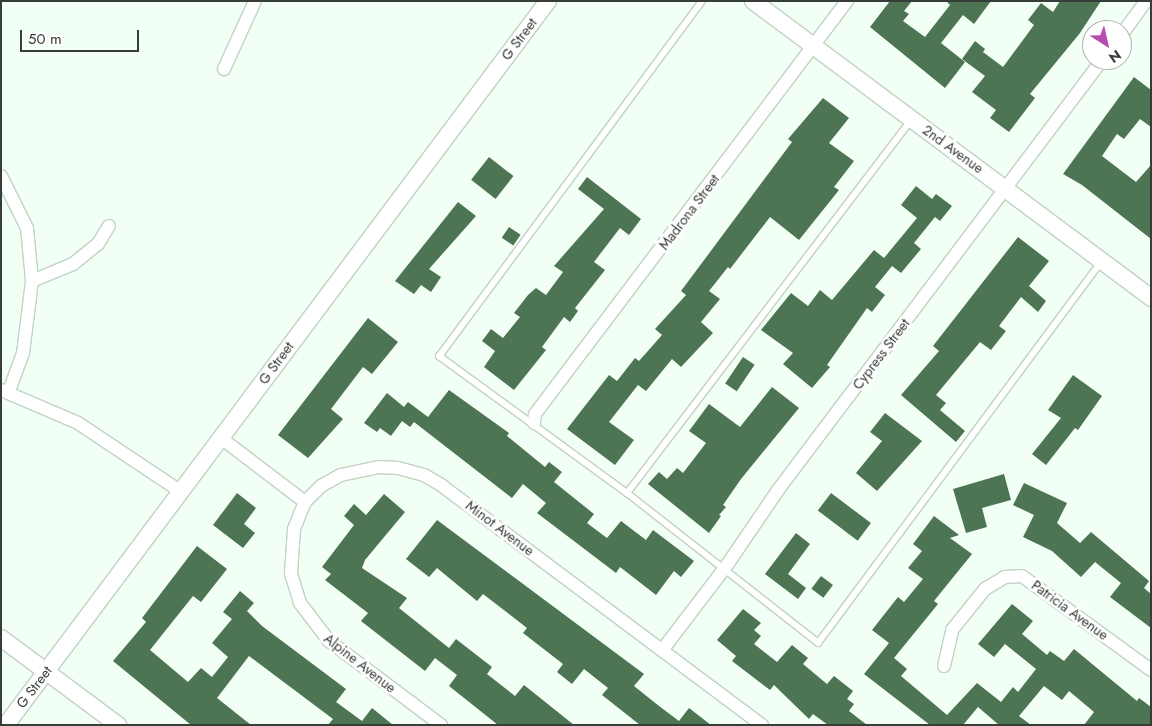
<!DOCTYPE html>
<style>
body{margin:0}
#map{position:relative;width:1152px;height:726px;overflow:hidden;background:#f2fff4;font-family:Jost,sans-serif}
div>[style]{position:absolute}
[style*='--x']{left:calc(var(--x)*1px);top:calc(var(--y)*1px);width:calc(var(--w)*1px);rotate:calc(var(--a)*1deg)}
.building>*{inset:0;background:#4d7554;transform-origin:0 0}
.roads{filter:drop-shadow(1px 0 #c2d2c4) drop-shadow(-1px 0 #c2d2c4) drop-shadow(0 1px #c2d2c4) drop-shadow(0 -1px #c2d2c4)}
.service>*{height:6px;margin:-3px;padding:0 3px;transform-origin:3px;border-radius:3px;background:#fff}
.minor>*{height:12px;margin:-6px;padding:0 6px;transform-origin:6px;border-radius:6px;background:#fff}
.tertiary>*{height:16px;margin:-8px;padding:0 8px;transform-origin:8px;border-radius:8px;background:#fff}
span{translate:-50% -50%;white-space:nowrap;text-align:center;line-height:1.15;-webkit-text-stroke:5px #fff;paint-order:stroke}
.street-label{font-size:14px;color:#373d38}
.frame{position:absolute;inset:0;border:2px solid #373d38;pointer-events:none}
.north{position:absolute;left:1082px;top:20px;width:50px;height:50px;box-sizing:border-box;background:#fff;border:1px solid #afb1af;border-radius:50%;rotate:145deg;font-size:14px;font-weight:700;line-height:20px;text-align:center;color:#373d38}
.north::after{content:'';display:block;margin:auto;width:18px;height:22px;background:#b64eb1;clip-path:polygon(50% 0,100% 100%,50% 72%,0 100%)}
.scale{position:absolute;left:20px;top:30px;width:119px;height:22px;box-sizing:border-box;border:2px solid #373d38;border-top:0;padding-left:6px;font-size:15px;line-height:18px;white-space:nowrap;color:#373d38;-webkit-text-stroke:4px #fff;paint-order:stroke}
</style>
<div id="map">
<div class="building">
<i style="clip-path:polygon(890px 1px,912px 1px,904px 11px,909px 14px,903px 21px,925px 37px,950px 5px,946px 1px,991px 1px,974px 24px,963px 15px,941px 43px,965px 62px,945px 88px,870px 27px)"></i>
<i style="clip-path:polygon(1060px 1px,1101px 1px,1080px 33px,1030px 94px,1035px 98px,1009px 132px,990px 118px,996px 110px,972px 92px,985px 76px,962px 59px,975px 41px,985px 49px,983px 52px,1003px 67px,1034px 25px,1028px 20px,1041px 3px,1053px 12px)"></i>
<i style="clip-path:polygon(1134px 77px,1151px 90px,1151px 127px,1140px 119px,1124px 139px,1117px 134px,1102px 156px,1136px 182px,1151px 165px,1151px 239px,1082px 185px,1063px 174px)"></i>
<i style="clip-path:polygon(823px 98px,849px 118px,829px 143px,854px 161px,834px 187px,839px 190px,799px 240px,770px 217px,730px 269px,728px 267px,709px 291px,720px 299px,701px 322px,713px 333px,681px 367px,672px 359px,646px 391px,638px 385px,609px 422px,634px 440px,615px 465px,567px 429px,609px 375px,617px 381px,635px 358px,639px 361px,662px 335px,655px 329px,686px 295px,681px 291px,792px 142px,788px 139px)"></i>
<i style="left:489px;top:157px;width:31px;height:29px;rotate:38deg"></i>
<i style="clip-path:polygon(587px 177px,641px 219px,629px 235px,620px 228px,594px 262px,605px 270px,575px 308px,578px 311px,570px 322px,564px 317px,542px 347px,546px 350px,514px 390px,484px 367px,495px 351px,482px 341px,491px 329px,503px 338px,520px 317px,514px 313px,528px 295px,536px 288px,546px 295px,563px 272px,554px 266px,604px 209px,578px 189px)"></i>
<i style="clip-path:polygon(916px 186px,932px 199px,936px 194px,952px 206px,940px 221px,935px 217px,914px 243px,921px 249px,901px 273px,892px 266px,875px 287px,885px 295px,872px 312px,867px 308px,827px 365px,830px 367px,812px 388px,783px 364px,793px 353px,761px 330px,791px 293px,808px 306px,820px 290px,832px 300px,874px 250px,884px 258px,917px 218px,901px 205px)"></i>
<i style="clip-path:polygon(458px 202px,476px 216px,429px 269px,441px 277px,431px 292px,421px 285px,414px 294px,395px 281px)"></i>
<i style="left:509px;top:227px;width:14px;height:13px;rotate:34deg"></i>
<i style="clip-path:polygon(1018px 237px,1049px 261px,1029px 286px,1046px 301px,1038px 312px,1021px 297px,999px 326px,1006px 331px,991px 350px,980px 342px,936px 395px,946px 403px,940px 410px,965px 431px,956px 442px,901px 395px,939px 351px,933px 346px)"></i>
<i style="clip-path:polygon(368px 318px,398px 342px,372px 374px,363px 367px,331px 409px,343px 419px,308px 458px,278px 435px)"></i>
<i style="left:743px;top:357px;width:14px;height:32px;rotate:34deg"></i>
<i style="clip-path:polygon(1073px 375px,1102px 396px,1078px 430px,1075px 428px,1046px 465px,1032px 454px,1061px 418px,1048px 410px)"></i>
<i style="clip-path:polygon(772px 387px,799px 408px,741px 479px,723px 505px,726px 507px,719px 515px,721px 516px,709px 533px,648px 484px,659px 472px,667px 479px,677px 468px,683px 473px,706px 443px,689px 431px,709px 404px,740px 427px)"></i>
<i style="clip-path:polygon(449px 390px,509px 433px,507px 436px,545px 467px,549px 462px,562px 472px,554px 482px,594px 514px,587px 523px,607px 538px,621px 521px,646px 540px,653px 530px,694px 561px,681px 577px,674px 571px,656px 595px,620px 567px,616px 573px,537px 513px,546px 503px,523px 484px,512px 498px,414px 422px,410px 427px,402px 421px,391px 436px,380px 428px,377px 432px,364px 423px,387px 393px,404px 407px,408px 402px,428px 417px)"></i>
<i style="clip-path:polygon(885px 413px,922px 441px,877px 491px,856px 473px,882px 441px,870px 432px)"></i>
<i style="clip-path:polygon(1004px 474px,1011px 500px,982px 508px,987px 527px,966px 533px,953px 489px)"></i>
<i style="clip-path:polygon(1024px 483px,1067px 503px,1057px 523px,1080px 543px,1091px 532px,1149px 581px,1144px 588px,1151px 594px,1151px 628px,1110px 597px,1121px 583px,1095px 562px,1081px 577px,1052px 551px,1023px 537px,1034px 515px,1013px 505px)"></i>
<i style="clip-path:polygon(237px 493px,256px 508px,244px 524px,255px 533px,243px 548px,213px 525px)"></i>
<i style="left:831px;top:493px;width:50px;height:22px;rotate:37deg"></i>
<i style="clip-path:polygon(384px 494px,405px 512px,365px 560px,362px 568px,407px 598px,399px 608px,449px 648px,456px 639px,492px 667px,487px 674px,515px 696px,524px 685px,574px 725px,498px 725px,449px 686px,457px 675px,435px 658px,425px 671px,361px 621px,368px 613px,325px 580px,331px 574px,322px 567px,354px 525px,344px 516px,354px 504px,366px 515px)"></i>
<i style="clip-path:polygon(934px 516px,959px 535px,950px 538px,972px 554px,934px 601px,938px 604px,894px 658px,907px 669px,901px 676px,947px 715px,977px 683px,1001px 702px,1013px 687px,1018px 692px,1036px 669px,1005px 644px,994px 657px,978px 644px,1012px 604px,1033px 621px,1022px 634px,1047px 655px,1050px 651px,1064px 661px,1074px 649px,1137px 701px,1139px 698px,1151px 707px,1151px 725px,1084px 725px,1094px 712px,1069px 691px,1062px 700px,1044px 686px,1019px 716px,1031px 725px,999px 725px,978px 707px,963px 725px,930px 725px,864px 674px,889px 643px,872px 630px,898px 597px,904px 602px,923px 579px,908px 568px,922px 551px,913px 544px)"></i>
<i style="clip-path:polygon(437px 520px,644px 674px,634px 686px,659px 706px,679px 721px,689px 708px,711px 725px,640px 725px,602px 695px,608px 688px,584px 669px,572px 684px,557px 672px,563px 664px,523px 633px,527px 628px,483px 594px,477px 601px,437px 568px,429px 577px,406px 559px)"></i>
<i style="clip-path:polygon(796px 533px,810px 544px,788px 574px,806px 588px,798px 599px,765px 574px)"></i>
<i style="clip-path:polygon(197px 546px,227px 569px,201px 602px,193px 596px,150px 650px,188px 682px,201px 668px,212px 677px,228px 657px,212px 643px,232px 619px,223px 612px,240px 591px,254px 603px,247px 611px,262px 626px,346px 689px,336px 702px,362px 721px,372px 708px,393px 725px,328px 725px,333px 719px,249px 656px,217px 698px,251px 725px,191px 725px,113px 661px,146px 622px,142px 618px)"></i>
<i style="left:821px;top:576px;width:15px;height:16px;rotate:37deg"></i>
<i style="clip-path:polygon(743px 609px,761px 623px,754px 630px,761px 636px,754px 644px,777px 662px,792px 645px,808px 658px,803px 664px,827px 684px,834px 676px,853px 691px,847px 699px,854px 704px,849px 711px,867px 725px,828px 725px,813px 714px,809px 719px,774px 685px,770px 690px,732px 661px,736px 656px,717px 640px)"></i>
</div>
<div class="roads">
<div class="service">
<i style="--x:702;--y:1;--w:442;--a:126.5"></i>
<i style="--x:439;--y:356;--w:233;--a:36.1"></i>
<i style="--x:627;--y:493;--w:243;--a:38.1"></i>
<i style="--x:818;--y:643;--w:473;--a:-53.4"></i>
<i style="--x:627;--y:493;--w:469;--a:-52.7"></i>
</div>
<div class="minor">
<i style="--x:1122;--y:34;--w:41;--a:-54"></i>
<i style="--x:224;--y:69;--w:75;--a:-65.5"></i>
<i style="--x:1;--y:176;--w:58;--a:63.4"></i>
<i style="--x:27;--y:228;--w:53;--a:84.6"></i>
<i style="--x:32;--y:281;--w:73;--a:97.1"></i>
<i style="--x:23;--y:353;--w:40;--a:110.2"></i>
<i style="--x:32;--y:281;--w:44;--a:-22.5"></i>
<i style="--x:73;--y:264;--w:32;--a:-39"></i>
<i style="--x:98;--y:244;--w:21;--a:-59"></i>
<i style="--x:1;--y:390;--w:84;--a:23.2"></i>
<i style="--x:78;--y:423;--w:123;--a:33.7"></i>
<i style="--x:534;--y:423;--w:9;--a:-84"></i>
<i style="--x:535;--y:414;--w:518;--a:-52.93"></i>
<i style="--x:221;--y:438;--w:106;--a:37.3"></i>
<i style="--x:663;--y:649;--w:102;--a:-52.6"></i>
<i style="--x:725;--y:568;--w:94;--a:-55.8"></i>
<i style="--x:778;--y:490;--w:538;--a:-53"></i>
<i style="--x:944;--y:666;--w:37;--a:-77"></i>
<i style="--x:952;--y:630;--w:53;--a:-51.2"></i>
<i style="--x:985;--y:589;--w:23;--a:-31"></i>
<i style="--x:1005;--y:577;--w:17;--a:-3"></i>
<i style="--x:1022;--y:576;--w:160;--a:36.1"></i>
<i style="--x:441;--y:725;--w:140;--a:-143.1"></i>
<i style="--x:329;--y:641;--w:48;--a:-127.3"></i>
<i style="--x:300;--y:603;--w:31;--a:-107"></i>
<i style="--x:291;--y:573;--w:44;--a:-86.1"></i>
<i style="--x:294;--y:529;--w:29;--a:-68"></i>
<i style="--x:305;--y:502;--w:23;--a:-45"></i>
<i style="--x:321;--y:486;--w:23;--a:-29"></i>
<i style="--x:341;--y:475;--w:38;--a:-12"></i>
<i style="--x:378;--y:467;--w:20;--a:3"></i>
<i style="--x:398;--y:468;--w:27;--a:15"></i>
<i style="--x:424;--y:475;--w:20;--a:30"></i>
<i style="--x:441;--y:485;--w:401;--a:36.8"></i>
</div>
<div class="tertiary">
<i style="--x:753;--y:1;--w:497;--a:36.7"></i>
<i style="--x:1;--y:638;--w:146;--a:36.6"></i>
<i style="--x:6;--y:725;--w:904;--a:-53.18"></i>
</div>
</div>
<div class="street-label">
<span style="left:519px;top:39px;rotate:-53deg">G Street</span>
<span style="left:953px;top:149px;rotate:36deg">2nd Avenue</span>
<span style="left:689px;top:212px;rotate:-53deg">Madrona Street</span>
<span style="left:881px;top:354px;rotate:-53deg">Cypress Street</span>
<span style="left:276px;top:363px;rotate:-54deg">G Street</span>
<span style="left:500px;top:528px;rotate:37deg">Minot Avenue</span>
<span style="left:1070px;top:610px;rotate:36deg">Patricia Avenue</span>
<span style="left:360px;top:663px;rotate:38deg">Alpine Avenue</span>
<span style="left:34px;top:687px;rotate:-53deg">G Street</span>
</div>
<div class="frame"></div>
<div class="north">N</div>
<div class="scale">50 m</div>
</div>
